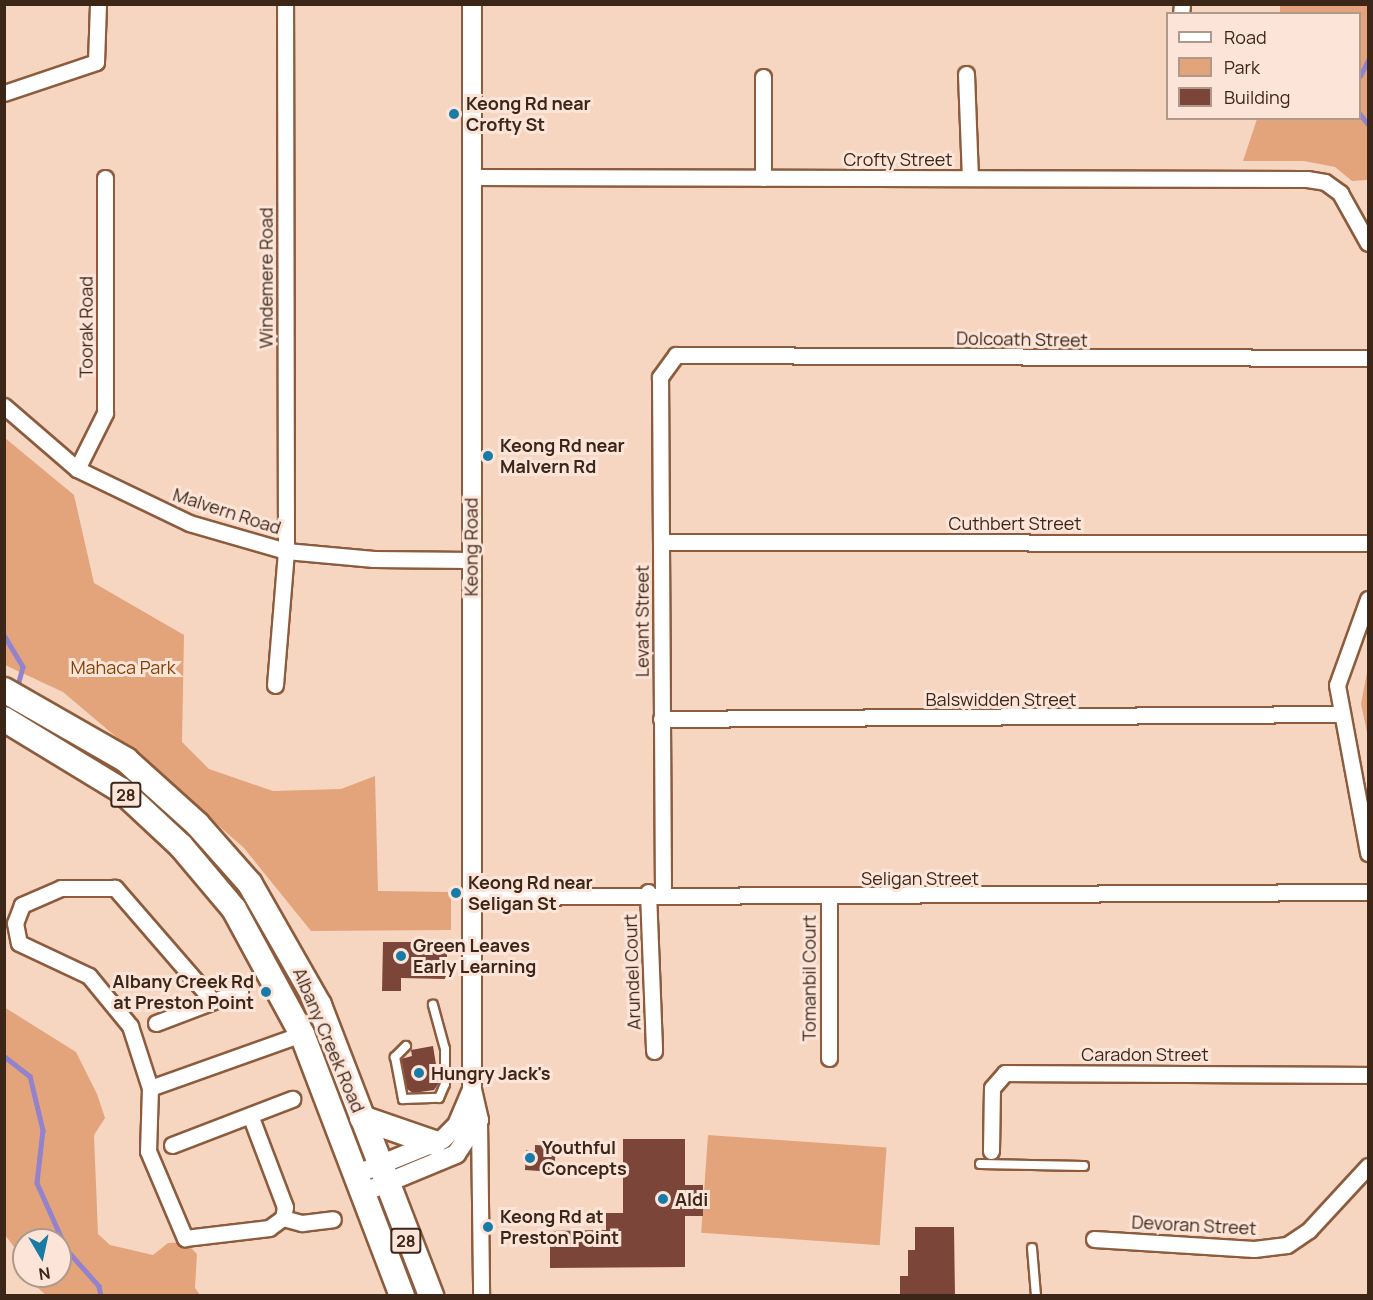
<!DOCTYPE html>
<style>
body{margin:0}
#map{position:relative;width:1373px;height:1300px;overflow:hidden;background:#f7d6c1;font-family:Manrope,sans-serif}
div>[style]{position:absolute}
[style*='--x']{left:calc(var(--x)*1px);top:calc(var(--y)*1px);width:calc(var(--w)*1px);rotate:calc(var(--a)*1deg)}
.green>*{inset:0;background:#e3a47c;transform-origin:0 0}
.stream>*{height:4.5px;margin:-2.25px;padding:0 2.25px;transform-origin:2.25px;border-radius:2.25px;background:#9382cc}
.building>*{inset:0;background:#7b4539}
.roads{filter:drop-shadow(2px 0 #8c5c3d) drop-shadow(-2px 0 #8c5c3d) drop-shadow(0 2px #8c5c3d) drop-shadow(0 -2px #8c5c3d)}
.service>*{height:8px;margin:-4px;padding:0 4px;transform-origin:4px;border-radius:4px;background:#fff}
.minor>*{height:15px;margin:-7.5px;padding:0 7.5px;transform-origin:7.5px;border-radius:7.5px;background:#fff}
.tertiary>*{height:18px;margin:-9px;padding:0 9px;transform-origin:9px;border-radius:9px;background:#fff}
.primary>*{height:24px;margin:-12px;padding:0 12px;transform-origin:12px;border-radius:12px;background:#fff}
.dots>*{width:16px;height:16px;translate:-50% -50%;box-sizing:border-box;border:3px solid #fce5d8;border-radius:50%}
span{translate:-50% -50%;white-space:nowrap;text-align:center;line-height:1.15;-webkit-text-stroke:6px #fce5d8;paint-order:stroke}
.shield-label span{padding:2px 4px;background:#fce5d8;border:2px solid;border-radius:4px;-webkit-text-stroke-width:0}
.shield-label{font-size:16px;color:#3b2618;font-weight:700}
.poi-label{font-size:18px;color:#3b2618;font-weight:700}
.left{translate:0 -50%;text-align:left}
.right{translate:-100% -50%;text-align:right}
.street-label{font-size:18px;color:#3b2618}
.park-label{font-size:18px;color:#854205}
.frame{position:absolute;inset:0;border:6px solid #3b2618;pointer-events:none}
.legend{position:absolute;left:1166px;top:12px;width:195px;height:108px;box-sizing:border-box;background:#fce5d8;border:2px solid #af998b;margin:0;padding:8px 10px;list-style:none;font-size:18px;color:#3b2618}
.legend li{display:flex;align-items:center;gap:12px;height:30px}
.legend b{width:30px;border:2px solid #af998b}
.north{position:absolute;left:12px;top:1228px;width:60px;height:60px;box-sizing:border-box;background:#fce5d8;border:2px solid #af998b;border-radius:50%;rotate:171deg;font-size:16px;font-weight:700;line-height:24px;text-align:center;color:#3b2618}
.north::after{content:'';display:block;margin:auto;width:21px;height:27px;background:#177ba6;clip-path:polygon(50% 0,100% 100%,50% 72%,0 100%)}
</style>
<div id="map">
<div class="green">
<i style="clip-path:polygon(1280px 5px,1368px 5px,1368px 180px,1352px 181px,1335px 167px,1304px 161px,1243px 161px,1257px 119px,1360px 118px,1360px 14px,1280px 13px)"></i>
<i style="clip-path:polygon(5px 438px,74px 495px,94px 583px,184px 635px,182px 742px,209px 769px,273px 791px,341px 789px,375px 776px,378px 891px,451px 892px,451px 930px,311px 931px,244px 848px,154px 769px,63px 692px,5px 665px)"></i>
<i style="clip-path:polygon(1368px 667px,1368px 737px,1361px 704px)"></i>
<i style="clip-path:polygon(4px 1007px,76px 1052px,97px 1094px,105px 1118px,94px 1135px,98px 1234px,110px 1245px,153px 1255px,168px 1243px,185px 1242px,197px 1254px,195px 1288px,200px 1295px,47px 1296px,38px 1288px,32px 1276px,60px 1276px,60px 1240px,24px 1240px,24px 1260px,5px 1235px)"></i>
<i style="left:708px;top:1135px;width:179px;height:98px;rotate:4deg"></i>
</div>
<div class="stream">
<i style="--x:1360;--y:76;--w:18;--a:-63"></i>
<i style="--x:1360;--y:114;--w:13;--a:51"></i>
<i style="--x:4;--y:635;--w:37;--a:59"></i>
<i style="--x:23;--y:667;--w:23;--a:105"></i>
<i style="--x:4;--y:1056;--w:33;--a:38"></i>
<i style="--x:30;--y:1076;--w:56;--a:76.5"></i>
<i style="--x:43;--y:1130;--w:53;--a:96.5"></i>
<i style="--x:37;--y:1183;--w:73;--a:65.9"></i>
<i style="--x:67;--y:1250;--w:48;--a:48.4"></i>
<i style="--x:99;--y:1286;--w:10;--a:79"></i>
</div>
<div class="building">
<i style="clip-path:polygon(383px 942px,447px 942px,447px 979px,401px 978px,401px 991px,382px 991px)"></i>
<i style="clip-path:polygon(433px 1046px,439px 1083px,434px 1090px,413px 1093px,407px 1089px,401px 1059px,412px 1056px,411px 1050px)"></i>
<i style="clip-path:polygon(623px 1139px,685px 1139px,685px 1185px,703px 1185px,703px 1216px,685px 1216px,685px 1267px,550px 1268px,550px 1231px,606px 1230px,606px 1213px,623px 1213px)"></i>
<i style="clip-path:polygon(535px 1145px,556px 1146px,554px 1172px,525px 1170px,526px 1150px,535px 1151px)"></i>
<i style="clip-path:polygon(915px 1227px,954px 1227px,955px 1296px,900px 1296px,900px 1276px,908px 1276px,908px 1250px,915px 1250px)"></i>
</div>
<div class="roads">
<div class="service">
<i style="--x:406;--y:1046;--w:16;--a:135"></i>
<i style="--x:395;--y:1057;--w:43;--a:79.2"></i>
<i style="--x:403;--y:1099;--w:36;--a:-2"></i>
<i style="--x:439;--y:1098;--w:15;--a:-67"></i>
<i style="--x:445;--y:1084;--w:35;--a:-90"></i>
<i style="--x:445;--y:1049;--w:46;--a:-105.3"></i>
<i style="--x:980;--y:1164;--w:104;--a:1.1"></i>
<i style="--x:1032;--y:1248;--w:48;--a:85.2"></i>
</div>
<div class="minor">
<i style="--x:1181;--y:14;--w:10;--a:-84"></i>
<i style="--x:966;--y:74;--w:104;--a:87.8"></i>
<i style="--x:763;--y:77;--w:101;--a:90"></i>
<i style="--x:4;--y:93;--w:97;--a:-18.6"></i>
<i style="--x:96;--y:62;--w:58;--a:-88"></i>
<i style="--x:472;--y:177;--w:835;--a:0.14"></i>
<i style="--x:1307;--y:179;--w:18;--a:9"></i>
<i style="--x:1325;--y:182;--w:19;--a:36"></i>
<i style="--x:1340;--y:193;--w:57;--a:60.8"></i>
<i style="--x:4;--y:406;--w:96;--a:40.8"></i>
<i style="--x:77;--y:469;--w:124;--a:25.7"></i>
<i style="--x:189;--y:523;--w:101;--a:16.1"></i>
<i style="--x:286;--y:551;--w:88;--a:5.2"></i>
<i style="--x:374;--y:559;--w:97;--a:0.6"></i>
<i style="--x:77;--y:469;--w:63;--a:-63.4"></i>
<i style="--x:105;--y:413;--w:235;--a:-90"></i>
<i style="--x:661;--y:542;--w:707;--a:0.08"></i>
<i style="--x:1368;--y:599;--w:91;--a:109.8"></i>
<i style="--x:1337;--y:685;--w:171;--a:79.5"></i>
<i style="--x:275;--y:685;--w:134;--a:-85.3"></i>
<i style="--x:286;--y:551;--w:547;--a:-90.1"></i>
<i style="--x:661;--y:719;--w:680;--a:-0.42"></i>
<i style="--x:648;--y:892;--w:159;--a:87.8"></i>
<i style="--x:663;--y:892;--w:515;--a:-90.33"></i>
<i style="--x:660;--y:377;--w:27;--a:-54"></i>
<i style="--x:676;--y:355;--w:692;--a:0.25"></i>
<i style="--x:472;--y:897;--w:896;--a:-0.32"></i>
<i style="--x:829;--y:898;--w:160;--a:90"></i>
<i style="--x:213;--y:1001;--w:150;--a:-130.9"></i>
<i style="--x:115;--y:888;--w:54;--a:180"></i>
<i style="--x:61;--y:888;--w:43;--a:156.4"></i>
<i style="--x:22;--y:905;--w:19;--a:111"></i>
<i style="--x:15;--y:923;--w:20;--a:79"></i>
<i style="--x:19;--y:943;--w:77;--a:25.2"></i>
<i style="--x:89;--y:976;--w:65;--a:50.6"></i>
<i style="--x:130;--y:1026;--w:65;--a:72.1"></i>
<i style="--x:150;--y:1088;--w:63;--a:91.8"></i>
<i style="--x:148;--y:1151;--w:95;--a:67"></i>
<i style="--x:185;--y:1238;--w:85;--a:-6.8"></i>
<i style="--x:269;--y:1228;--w:17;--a:-36"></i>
<i style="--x:283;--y:1218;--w:11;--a:-80"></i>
<i style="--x:285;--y:1207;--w:98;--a:-110.8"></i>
<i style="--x:156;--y:1023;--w:90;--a:-20.9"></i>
<i style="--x:150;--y:1088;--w:161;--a:-19.6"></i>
<i style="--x:479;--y:1120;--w:176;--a:89.3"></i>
<i style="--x:172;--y:1145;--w:129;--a:-21"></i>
<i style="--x:991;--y:1151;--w:63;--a:-89.1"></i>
<i style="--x:992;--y:1088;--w:20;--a:-49"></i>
<i style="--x:1005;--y:1073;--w:363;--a:0.3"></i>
<i style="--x:283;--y:1218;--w:20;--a:15"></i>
<i style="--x:302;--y:1223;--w:31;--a:-7"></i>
<i style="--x:1094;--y:1239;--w:160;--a:3.6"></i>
<i style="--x:1254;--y:1249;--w:33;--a:-7"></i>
<i style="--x:1287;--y:1245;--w:27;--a:-34"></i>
<i style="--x:1309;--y:1230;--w:87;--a:-47.3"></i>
</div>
<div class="tertiary">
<i style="--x:355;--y:1175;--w:95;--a:-22.2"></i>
<i style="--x:443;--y:1139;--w:20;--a:-45"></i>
<i style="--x:457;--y:1125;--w:38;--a:-67"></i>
<i style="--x:362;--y:1193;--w:102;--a:-22.5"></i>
<i style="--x:456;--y:1154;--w:41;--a:-55.9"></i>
<i style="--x:479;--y:1120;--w:31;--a:-103"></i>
<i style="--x:472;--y:1090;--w:1086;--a:-90"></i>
</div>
<div class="primary">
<i style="--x:4;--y:690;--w:141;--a:29.8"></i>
<i style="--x:126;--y:760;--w:96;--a:42"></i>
<i style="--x:197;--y:824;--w:80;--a:48.5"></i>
<i style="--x:250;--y:884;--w:139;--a:60.3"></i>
<i style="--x:319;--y:1005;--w:312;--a:68.9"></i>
<i style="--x:4;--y:719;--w:137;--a:31.3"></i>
<i style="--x:121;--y:790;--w:82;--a:43"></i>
<i style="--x:181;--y:846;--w:82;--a:49.9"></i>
<i style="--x:234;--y:909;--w:142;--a:61.5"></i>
<i style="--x:302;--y:1034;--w:280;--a:69.1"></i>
<i style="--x:362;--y:1118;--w:76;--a:19.1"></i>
</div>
</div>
<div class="dots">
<i style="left:454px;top:114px;background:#177ba6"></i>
<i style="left:488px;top:456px;background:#177ba6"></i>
<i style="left:456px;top:893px;background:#177ba6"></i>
<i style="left:401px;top:956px;background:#177ba6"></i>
<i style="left:266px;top:992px;background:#177ba6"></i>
<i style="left:419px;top:1073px;background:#177ba6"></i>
<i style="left:530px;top:1158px;background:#177ba6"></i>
<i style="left:663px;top:1199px;background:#177ba6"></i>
<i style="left:488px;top:1227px;background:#177ba6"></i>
</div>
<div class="shield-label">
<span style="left:126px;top:795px">28</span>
<span style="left:406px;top:1241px">28</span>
</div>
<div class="poi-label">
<span class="left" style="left:466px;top:114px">Keong Rd near<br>Crofty St</span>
<span class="left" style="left:500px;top:456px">Keong Rd near<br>Malvern Rd</span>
<span class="left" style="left:468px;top:893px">Keong Rd near<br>Seligan St</span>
<span class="left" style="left:413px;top:956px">Green Leaves<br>Early Learning</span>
<span class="right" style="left:254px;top:992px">Albany Creek Rd<br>at Preston Point</span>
<span class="left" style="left:431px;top:1073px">Hungry Jack's</span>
<span class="left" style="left:542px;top:1158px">Youthful<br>Concepts</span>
<span class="left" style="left:675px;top:1199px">Aldi</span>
<span class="left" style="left:500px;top:1227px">Keong Rd at<br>Preston Point</span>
</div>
<div class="street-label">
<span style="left:898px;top:159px">Crofty Street</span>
<span style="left:266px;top:278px;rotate:-90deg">Windemere Road</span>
<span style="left:86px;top:327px;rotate:-90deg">Toorak Road</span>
<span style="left:1022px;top:339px;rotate:1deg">Dolcoath Street</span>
<span style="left:227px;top:511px;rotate:18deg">Malvern Road</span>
<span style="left:1015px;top:523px">Cuthbert Street</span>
<span style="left:471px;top:547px;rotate:-90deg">Keong Road</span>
<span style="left:642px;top:621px;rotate:-90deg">Levant Street</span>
<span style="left:1001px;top:699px">Balswidden Street</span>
<span style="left:920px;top:878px">Seligan Street</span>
<span style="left:632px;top:972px;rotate:-92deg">Arundel Court</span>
<span style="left:809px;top:978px;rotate:-90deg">Tomanbil Court</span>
<span style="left:329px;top:1040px;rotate:67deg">Albany Creek Road</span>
<span style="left:1145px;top:1054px">Caradon Street</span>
<span style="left:1194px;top:1225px;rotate:3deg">Devoran Street</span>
</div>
<div class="park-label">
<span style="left:123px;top:667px">Mahaca Park</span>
</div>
<div class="frame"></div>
<ul class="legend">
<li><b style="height:8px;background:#fff"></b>Road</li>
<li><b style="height:16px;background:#e3a47c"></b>Park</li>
<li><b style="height:16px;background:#7b4539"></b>Building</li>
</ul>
<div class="north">N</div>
</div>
